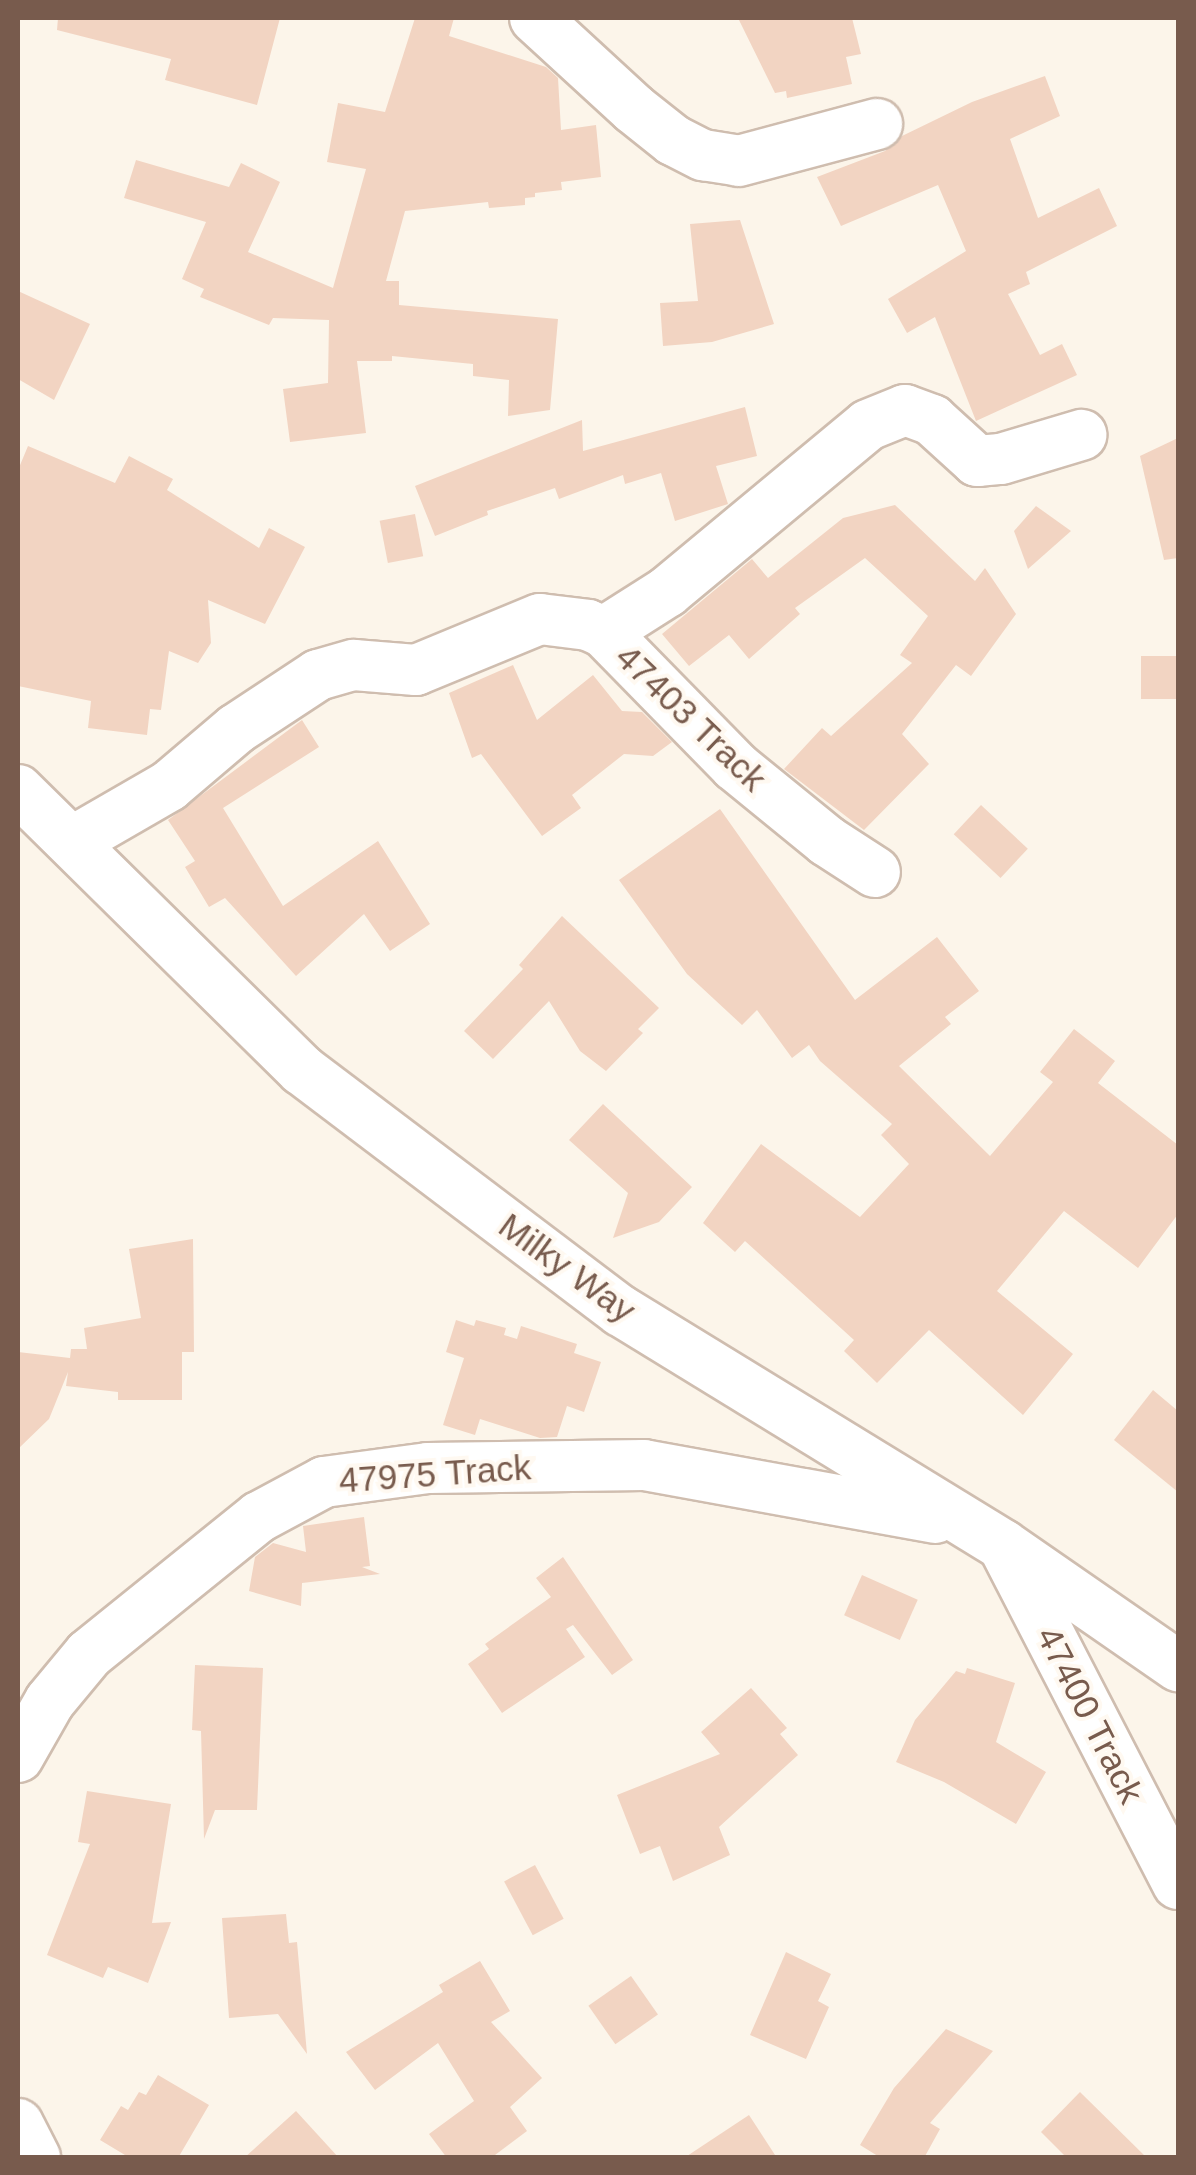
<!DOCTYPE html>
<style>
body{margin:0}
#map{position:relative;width:1196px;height:2175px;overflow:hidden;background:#fcf5ea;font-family:Arial,sans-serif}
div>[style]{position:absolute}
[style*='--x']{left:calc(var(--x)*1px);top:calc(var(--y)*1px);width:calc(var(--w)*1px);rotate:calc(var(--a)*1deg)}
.building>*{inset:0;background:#f2d4c2;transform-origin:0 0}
.roads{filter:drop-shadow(2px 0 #cfbdaf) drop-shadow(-2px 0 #cfbdaf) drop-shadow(0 2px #cfbdaf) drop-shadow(0 -2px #cfbdaf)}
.minor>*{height:50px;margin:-25px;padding:0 25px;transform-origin:25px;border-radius:25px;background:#fff}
span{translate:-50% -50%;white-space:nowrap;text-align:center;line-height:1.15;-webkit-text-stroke:8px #fff9f1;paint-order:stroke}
.street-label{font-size:35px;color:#785b4d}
.frame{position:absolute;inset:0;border:20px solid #785b4d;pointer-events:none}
</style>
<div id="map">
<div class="building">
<i style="clip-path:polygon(58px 18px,280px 18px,257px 105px,165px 80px,171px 59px,57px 30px)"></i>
<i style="clip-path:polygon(415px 18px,454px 18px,449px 36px,546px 67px,558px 78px,561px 130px,596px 125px,601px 177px,561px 182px,562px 190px,535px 193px,535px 197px,525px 198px,525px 205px,489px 208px,488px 202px,405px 211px,386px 281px,399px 281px,399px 305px,558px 319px,550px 410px,508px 416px,509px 380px,473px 376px,473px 364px,392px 356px,392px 361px,357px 361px,366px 433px,290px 442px,283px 389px,328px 383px,329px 320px,273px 318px,269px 325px,200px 297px,204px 289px,182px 279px,206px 222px,124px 198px,136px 160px,229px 187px,241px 163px,280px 182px,248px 252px,333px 288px,366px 169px,327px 162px,338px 103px,385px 112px)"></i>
<i style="clip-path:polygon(738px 18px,852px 18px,861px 54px,846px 57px,852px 84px,787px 98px,786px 91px,775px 93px)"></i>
<i style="clip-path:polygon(1045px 76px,1060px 116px,1010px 139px,1038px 218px,1099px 188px,1117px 226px,1026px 272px,1030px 284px,1008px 294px,1040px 355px,1062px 344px,1077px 375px,976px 421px,935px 317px,907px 333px,888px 299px,966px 251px,938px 185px,841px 226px,817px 177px,885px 151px,902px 136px,972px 102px)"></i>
<i style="clip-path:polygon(740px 220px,774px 324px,712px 342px,663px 346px,660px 303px,698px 301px,690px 224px)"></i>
<i style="clip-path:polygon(18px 291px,90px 324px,54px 400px,18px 379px)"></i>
<i style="clip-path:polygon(745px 407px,757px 456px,716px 466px,728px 504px,675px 521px,661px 473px,625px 484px,623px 475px,559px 499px,555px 488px,487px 511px,488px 515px,435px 536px,415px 486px,582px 420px,583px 451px)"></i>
<i style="clip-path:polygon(1178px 438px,1178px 558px,1164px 560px,1140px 456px)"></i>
<i style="clip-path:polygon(28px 446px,115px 483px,129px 456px,173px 479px,167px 490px,259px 548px,269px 528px,305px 547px,265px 624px,208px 600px,211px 643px,198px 663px,169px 651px,161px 710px,150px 709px,147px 735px,88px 728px,91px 701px,18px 686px,18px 470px)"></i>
<i style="clip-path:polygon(895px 505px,975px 581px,985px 568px,1016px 614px,971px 676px,956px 665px,902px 734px,929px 764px,864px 830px,784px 769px,822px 728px,831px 736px,912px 663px,900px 655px,928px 616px,865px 558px,795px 608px,800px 614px,749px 659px,729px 635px,689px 666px,662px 634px,752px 559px,768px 578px,843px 518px)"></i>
<i style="clip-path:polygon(1036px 506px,1071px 531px,1028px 569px,1014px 531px)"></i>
<i style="left:415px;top:514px;width:43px;height:36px;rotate:79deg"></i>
<i style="left:1178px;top:656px;width:43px;height:37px;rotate:90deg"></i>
<i style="clip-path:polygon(513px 665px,537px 720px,593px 675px,622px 711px,642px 712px,672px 742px,653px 756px,624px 754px,572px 795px,581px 808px,542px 836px,481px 754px,472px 758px,449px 693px)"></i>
<i style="clip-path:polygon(302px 720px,319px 747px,223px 808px,283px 906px,378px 841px,430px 924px,390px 951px,364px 914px,296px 976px,225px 898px,209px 907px,185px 867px,195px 861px,168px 820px)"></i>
<i style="left:981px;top:805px;width:64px;height:40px;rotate:43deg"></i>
<i style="clip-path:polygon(720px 809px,855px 1000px,937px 937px,979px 991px,945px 1017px,951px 1024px,899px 1066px,990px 1156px,1053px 1082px,1040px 1072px,1074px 1029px,1115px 1061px,1098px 1083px,1178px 1145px,1178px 1214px,1138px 1268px,1064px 1211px,997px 1291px,1073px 1354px,1023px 1415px,929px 1330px,877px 1383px,844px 1351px,854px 1340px,745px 1241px,735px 1252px,703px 1223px,761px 1144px,860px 1217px,909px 1164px,881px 1135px,892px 1124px,820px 1061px,809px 1045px,792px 1058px,757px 1010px,742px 1025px,687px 974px,619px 880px)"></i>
<i style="clip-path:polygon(562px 916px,659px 1008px,638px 1029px,643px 1033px,606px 1071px,580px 1051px,549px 1001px,493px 1059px,464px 1031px,523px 969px,519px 965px)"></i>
<i style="clip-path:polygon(603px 1104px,692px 1187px,659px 1222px,613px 1238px,628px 1193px,569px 1140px)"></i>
<i style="clip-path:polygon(193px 1239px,194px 1352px,182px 1352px,182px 1400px,118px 1400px,118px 1392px,66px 1386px,68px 1372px,49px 1419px,18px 1449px,18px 1352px,70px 1358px,71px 1349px,87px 1349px,84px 1328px,141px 1318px,129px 1249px)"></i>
<i style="clip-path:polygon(456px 1320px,474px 1326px,476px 1320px,506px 1328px,504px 1335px,517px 1339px,521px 1326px,577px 1344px,574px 1353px,601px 1362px,584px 1412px,567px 1406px,557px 1437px,540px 1438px,480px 1419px,475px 1435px,443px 1425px,464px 1358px,446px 1352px)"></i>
<i style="clip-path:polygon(1153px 1390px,1178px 1411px,1178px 1492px,1114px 1440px)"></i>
<i style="clip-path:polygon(364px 1517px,370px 1566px,362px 1567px,380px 1574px,302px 1583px,301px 1606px,249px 1591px,255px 1557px,273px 1543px,306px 1552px,303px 1526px)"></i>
<i style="clip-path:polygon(563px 1557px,633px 1660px,612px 1675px,573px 1625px,566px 1629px,585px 1657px,502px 1713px,468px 1664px,489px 1649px,485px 1644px,551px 1597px,536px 1578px)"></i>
<i style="left:862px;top:1575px;width:61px;height:44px;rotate:24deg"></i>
<i style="clip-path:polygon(195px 1665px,263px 1668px,257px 1810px,215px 1810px,204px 1839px,201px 1731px,192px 1730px)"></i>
<i style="clip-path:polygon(967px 1668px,1015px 1683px,996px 1742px,1046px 1772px,1016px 1824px,944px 1782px,896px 1762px,915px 1720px,956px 1671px,965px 1674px)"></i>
<i style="clip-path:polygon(751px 1688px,787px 1728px,780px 1734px,798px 1755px,719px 1827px,730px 1855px,673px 1881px,660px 1846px,640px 1854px,617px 1795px,720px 1754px,701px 1732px)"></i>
<i style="clip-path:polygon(87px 1791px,171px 1804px,152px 1923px,171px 1922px,148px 1983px,108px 1967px,103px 1978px,47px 1955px,90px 1844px,78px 1842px)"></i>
<i style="left:535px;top:1865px;width:61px;height:35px;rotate:62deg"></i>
<i style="clip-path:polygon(286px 1914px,289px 1943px,297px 1942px,307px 2054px,278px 2014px,229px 2018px,222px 1918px)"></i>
<i style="clip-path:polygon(786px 1952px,831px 1974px,818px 2001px,829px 2007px,806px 2059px,750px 2035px)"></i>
<i style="clip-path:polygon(480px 1961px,510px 2011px,491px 2022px,542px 2078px,510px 2107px,527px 2131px,491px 2158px,447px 2158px,429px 2134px,474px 2101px,438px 2043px,375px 2090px,346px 2052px,443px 1992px,439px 1985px)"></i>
<i style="left:631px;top:1976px;width:47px;height:52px;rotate:55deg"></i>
<i style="clip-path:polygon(946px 2029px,993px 2051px,930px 2123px,940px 2129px,924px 2158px,881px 2158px,860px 2145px,894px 2088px)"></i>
<i style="clip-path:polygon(158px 2075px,209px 2105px,178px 2158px,130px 2158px,100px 2140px,121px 2106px,128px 2110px,139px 2092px,146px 2095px)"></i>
<i style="clip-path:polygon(1080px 2092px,1147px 2158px,1067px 2158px,1041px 2132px)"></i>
<i style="clip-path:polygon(296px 2111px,339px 2158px,244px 2158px)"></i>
<i style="clip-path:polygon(749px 2115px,777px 2158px,684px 2158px)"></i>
</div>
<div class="roads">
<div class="minor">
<i style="--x:535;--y:18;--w:134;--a:42.6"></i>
<i style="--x:634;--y:109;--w:50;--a:38.5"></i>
<i style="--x:673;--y:140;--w:34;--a:27"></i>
<i style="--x:703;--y:155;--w:36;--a:9"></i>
<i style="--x:739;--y:161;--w:143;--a:-15"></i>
<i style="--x:604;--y:632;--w:75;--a:-32.4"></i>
<i style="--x:667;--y:592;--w:261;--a:-39.7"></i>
<i style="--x:868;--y:425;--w:40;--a:-22"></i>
<i style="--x:905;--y:410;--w:29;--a:20"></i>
<i style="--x:932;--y:420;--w:61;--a:42.3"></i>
<i style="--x:977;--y:461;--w:24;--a:-5"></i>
<i style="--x:1001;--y:459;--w:84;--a:-16.7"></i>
<i style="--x:18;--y:790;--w:399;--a:44.6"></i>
<i style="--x:302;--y:1070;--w:400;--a:37.1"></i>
<i style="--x:621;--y:1311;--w:448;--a:31.5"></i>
<i style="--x:1003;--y:1545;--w:213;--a:34.7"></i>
<i style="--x:72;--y:842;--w:112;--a:-30"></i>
<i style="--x:169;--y:786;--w:88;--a:-40.4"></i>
<i style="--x:236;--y:729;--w:98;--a:-33.4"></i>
<i style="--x:318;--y:675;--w:37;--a:-16"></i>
<i style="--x:354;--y:665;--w:62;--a:4.6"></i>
<i style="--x:416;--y:670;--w:134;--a:-22.4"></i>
<i style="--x:540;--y:619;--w:48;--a:7.1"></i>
<i style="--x:588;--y:625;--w:17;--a:24"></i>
<i style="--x:604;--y:632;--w:187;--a:45.6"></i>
<i style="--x:735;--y:766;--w:119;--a:39.2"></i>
<i style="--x:827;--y:841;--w:57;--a:32.9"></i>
<i style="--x:1005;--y:1549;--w:377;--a:62.7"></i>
<i style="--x:18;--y:1757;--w:64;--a:-60.3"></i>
<i style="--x:50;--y:1701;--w:61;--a:-50.3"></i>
<i style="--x:89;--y:1654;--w:218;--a:-38.9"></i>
<i style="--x:259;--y:1517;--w:74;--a:-28.3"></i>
<i style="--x:324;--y:1482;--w:105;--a:-7.7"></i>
<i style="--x:428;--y:1468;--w:216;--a:-0.8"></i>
<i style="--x:644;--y:1465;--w:296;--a:10.3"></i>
<i style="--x:18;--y:2124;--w:38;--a:63"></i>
</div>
</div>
<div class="street-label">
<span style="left:691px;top:718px;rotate:44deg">47403 Track</span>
<span style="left:567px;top:1268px;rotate:36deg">Milky Way</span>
<span style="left:435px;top:1474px;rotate:-4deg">47975 Track</span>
<span style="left:1090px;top:1715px;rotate:63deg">47400 Track</span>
</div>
<div class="frame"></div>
</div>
